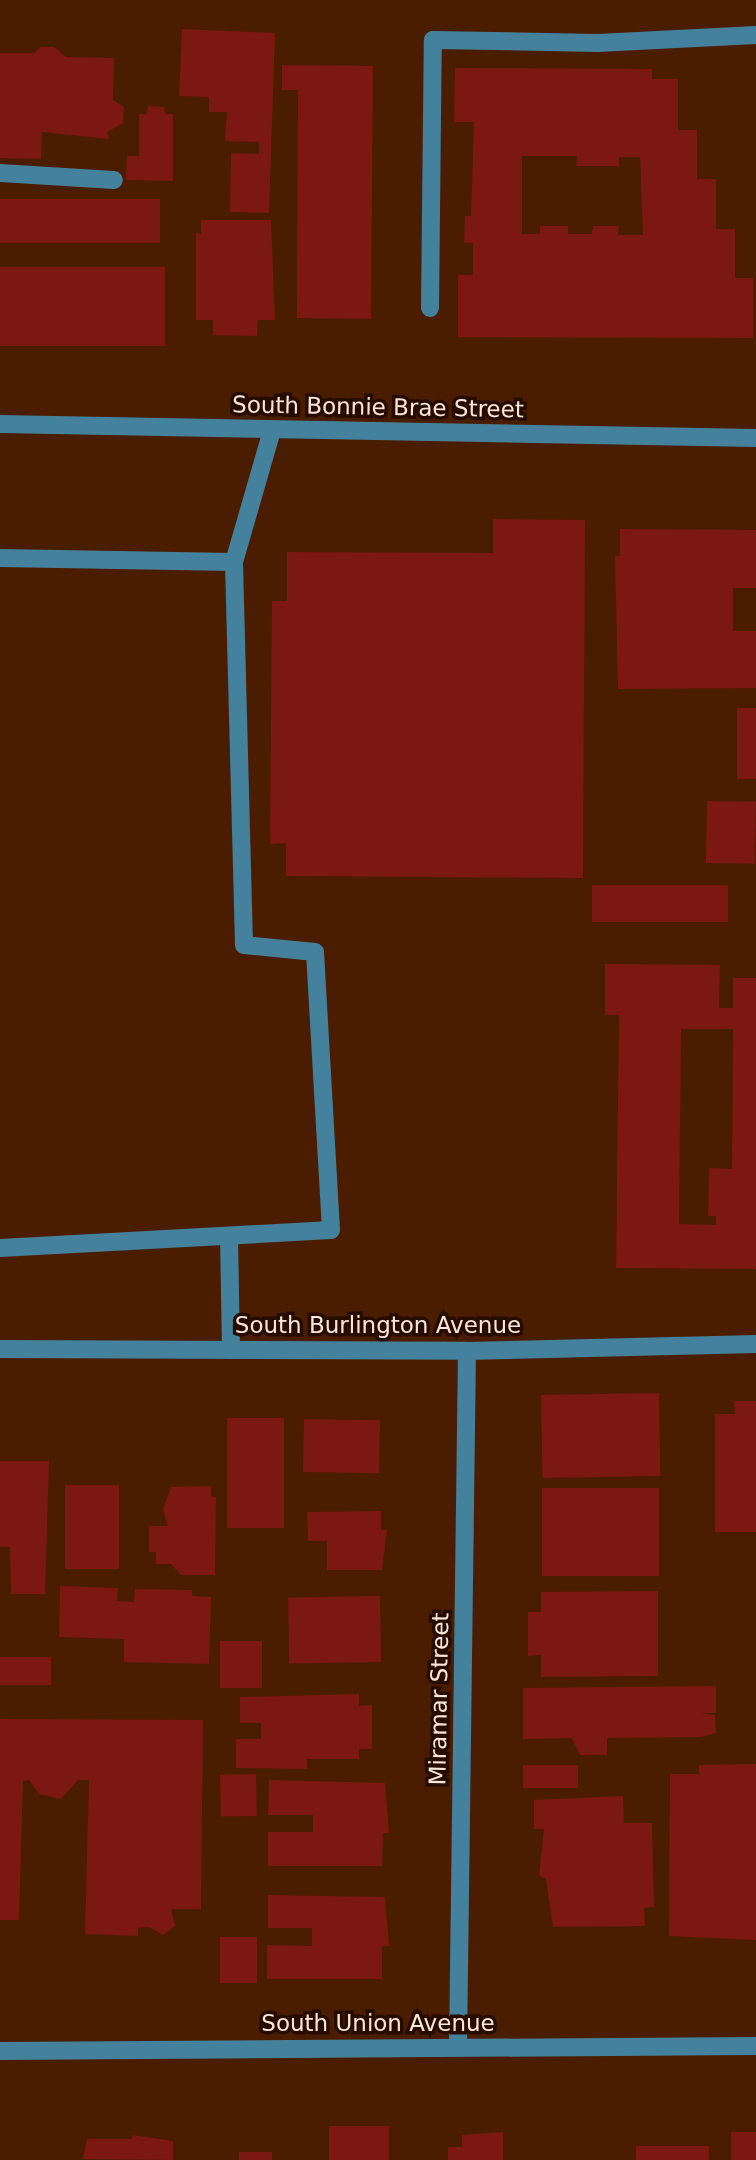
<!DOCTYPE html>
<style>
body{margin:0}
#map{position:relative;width:756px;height:2160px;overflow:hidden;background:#4a1d00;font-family:"DejaVu Sans",sans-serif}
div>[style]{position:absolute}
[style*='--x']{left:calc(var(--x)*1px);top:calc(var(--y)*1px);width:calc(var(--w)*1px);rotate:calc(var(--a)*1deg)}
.building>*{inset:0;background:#7a1811;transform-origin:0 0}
.minor>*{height:18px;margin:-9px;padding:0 9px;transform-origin:9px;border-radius:9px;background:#44819c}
span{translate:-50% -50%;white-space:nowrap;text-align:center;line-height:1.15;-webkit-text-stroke:7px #260c00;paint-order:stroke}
.street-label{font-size:23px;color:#fce5d9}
</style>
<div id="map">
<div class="building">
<i style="clip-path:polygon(182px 29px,275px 33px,269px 213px,230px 212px,231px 153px,259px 154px,259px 142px,225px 141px,227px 112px,209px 112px,209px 97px,179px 96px)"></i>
<i style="clip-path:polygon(41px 47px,54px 47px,66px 57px,114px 58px,113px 100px,124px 107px,123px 123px,107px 132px,109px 139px,42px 132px,41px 159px,0 158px,0 53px,34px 53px)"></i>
<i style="clip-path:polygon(282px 65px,373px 66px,371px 319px,297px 318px,298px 90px,282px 90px)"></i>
<i style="clip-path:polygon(evenodd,455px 68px,652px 69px,652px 79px,678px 79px,678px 130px,697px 130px,697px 179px,716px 179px,716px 229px,735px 229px,735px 278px,753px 278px,753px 338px,458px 337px,458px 275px,473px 275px,473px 243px,464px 243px,465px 216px,471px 216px,474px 122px,454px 122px,455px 68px,522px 156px,577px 156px,576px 166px,619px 166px,619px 157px,640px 157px,643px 235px,618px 235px,619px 226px,593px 226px,592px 234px,568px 234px,568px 226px,540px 226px,540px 234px,522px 234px,522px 156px)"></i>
<i style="clip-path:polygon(148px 106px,164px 107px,165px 114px,173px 114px,173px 181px,126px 180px,127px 156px,139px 156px,139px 114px,147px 114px)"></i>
<i style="left:0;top:199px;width:160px;height:44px"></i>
<i style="clip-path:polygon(201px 220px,271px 220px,275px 320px,258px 320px,257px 336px,213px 335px,213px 320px,196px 320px,196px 233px,201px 234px)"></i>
<i style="left:0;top:267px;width:165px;height:79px"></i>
<i style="clip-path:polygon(493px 519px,585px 520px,583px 878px,286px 876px,286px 843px,270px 844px,272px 601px,287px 601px,287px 552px,493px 553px)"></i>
<i style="clip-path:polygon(620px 529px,756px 530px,756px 588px,733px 588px,733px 631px,756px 631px,756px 688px,618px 689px,615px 556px,620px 556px)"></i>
<i style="left:737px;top:708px;width:19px;height:71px"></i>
<i style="left:707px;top:801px;width:49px;height:62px;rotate:1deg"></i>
<i style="left:728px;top:885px;width:37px;height:136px;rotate:90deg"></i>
<i style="clip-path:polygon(evenodd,605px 964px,720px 965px,719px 1008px,733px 1008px,733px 978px,756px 978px,756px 1269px,616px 1268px,619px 1015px,605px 1015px,605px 964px,681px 1029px,733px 1029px,732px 1169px,709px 1168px,708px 1216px,716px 1216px,716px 1225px,679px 1224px,681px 1029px)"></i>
<i style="left:659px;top:1393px;width:83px;height:118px;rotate:89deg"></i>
<i style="clip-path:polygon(734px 1401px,756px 1401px,756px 1532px,715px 1532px,715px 1414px,735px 1414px)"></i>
<i style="left:227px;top:1418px;width:57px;height:110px"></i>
<i style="left:304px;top:1419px;width:76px;height:53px;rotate:1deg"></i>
<i style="clip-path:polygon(0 1461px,49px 1461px,45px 1594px,11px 1594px,10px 1547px,0 1547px)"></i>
<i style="left:65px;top:1485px;width:54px;height:84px"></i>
<i style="clip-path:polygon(211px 1486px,211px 1496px,216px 1497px,215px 1575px,181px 1575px,171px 1564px,156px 1564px,156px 1552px,149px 1552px,149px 1526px,168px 1526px,163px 1510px,171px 1487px)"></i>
<i style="left:542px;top:1488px;width:117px;height:88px"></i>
<i style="clip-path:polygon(381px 1511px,381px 1530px,387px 1530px,382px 1570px,327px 1570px,327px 1541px,308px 1541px,307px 1512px)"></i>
<i style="clip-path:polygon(60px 1586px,118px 1588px,117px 1601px,134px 1602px,135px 1589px,192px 1590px,192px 1596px,211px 1597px,209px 1664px,124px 1662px,124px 1639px,59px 1637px)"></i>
<i style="clip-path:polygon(658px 1591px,658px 1676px,541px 1677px,541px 1655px,528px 1656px,528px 1612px,541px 1612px,541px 1592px)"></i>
<i style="left:380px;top:1596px;width:66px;height:92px;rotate:89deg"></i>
<i style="left:220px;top:1641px;width:42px;height:47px"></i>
<i style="left:51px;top:1657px;width:28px;height:51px;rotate:90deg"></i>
<i style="clip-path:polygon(716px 1686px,716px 1713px,700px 1713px,715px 1715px,716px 1733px,701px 1737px,607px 1738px,607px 1755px,580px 1755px,572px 1738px,523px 1739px,523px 1688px)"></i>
<i style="clip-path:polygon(359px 1694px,359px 1706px,372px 1705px,372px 1749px,359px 1749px,359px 1759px,307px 1759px,307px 1769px,236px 1768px,236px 1739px,261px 1739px,261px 1723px,240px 1723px,240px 1697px)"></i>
<i style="clip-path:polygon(0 1719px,203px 1720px,201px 1909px,171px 1909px,175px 1926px,163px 1935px,149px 1927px,138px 1928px,138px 1936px,85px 1934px,89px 1780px,78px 1780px,61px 1799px,39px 1794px,29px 1780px,23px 1781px,19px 1920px,0 1920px)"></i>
<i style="clip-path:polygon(756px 1764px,756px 1940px,669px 1936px,670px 1774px,699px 1774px,699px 1765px)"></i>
<i style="left:523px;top:1765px;width:55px;height:23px"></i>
<i style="left:256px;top:1774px;width:42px;height:36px;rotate:89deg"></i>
<i style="clip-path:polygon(269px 1780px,385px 1783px,389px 1833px,383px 1833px,382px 1866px,268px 1866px,268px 1832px,313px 1832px,313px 1815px,268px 1815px)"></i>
<i style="clip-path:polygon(623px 1796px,624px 1823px,652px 1823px,654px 1907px,644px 1908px,645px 1926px,553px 1927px,546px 1879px,539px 1875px,544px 1829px,534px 1829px,534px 1800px)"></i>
<i style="clip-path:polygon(268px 1895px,385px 1897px,389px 1946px,382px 1946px,382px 1979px,267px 1979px,267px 1945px,312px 1946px,312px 1928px,268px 1928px)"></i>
<i style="left:220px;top:1937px;width:37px;height:46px"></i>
<i style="left:329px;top:2126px;width:60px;height:34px"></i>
<i style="clip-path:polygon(503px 2132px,503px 2160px,448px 2160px,448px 2147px,462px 2147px,462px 2135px)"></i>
<i style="left:731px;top:2132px;width:25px;height:28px"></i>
<i style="clip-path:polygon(132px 2135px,173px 2141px,173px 2160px,83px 2159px,87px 2139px,132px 2139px)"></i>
<i style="left:709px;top:2146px;width:14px;height:73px;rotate:90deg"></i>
<i style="left:239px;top:2152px;width:33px;height:8px"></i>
</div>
<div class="minor">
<i style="--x:0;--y:173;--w:114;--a:3.5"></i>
<i style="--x:430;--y:308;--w:268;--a:-89.4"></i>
<i style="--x:433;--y:40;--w:165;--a:1"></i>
<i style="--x:598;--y:43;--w:158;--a:-2.9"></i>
<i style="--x:0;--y:424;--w:756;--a:1.06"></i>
<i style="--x:0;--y:558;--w:234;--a:1"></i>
<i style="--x:234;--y:562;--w:137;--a:-73.9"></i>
<i style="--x:229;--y:1236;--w:114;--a:89"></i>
<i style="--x:0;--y:1248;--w:331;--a:-3.1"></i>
<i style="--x:331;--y:1230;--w:278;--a:-93.3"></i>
<i style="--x:315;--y:952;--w:71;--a:-174.4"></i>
<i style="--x:244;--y:945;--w:383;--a:-91.5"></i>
<i style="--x:0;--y:1349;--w:467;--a:0.2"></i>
<i style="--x:467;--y:1351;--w:289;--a:-1.4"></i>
<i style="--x:458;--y:2047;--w:696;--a:-89.26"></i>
<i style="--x:0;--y:2051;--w:756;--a:-0.38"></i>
</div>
<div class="street-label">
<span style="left:378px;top:407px;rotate:1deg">South Bonnie Brae Street</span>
<span style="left:378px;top:1325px">South Burlington Avenue</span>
<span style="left:439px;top:1699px;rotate:-89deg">Miramar Street</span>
<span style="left:378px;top:2023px">South Union Avenue</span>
</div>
</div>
